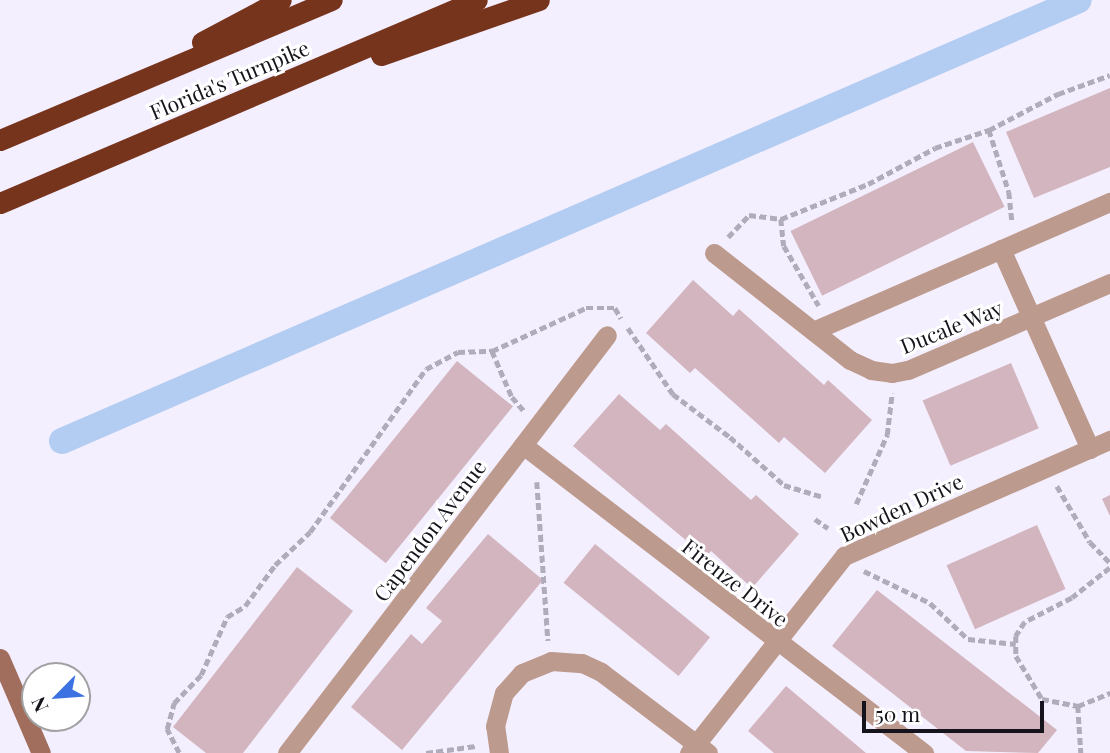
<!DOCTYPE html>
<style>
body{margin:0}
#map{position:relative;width:1110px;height:753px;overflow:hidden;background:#f4effe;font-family:"Playfair Display",serif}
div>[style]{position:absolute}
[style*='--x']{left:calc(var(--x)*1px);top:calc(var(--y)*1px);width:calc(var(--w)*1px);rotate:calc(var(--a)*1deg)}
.canal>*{height:26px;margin:-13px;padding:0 13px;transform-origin:13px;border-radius:13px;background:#b2ccf2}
.building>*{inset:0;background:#d2b5be;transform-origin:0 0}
.path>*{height:4.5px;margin-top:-2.25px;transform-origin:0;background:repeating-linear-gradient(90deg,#b1acb9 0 7px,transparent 0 10.5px)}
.minor>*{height:19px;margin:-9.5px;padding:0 9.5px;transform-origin:9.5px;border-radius:9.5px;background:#bd9a8e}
.secondary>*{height:19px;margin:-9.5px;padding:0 9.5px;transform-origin:9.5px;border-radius:9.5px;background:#a16e5e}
.motorway>*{height:21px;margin:-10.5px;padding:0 10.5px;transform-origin:10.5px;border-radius:10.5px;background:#77341d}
span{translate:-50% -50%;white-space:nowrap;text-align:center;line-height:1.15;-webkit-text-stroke:6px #fff;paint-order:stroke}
.street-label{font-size:21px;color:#15131b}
.north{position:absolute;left:21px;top:662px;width:70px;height:70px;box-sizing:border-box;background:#fff;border:2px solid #a1a1a4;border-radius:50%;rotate:245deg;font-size:19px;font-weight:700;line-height:28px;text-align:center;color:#15131b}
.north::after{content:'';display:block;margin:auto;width:24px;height:32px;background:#3c72e2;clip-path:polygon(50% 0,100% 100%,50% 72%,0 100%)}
.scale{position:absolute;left:862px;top:701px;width:182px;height:32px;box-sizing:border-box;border:4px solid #15131b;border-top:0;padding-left:9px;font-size:21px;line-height:24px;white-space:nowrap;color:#15131b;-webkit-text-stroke:5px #fff;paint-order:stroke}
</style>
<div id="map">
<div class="canal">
<i style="--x:62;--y:441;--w:1108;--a:-23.44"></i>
</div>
<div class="building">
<i style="clip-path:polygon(1110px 88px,1110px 167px,1034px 198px,1006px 132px)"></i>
<i style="left:973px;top:142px;width:72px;height:203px;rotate:64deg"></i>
<i style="clip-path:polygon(693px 280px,733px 316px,739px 309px,824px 385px,828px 380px,872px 420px,825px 473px,784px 437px,779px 443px,695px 368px,690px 373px,646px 333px)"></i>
<i style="left:457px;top:361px;width:72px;height:202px;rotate:39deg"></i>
<i style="left:1011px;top:363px;width:71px;height:96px;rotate:67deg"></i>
<i style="clip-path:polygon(619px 394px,660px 430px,666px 424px,751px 500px,756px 495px,799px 534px,752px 588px,711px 551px,706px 557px,573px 446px)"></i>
<i style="clip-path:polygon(1110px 495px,1110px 516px,1102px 499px)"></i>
<i style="left:1037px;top:525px;width:70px;height:99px;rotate:66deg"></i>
<i style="clip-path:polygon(488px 534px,543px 580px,402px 750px,351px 707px,411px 634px,422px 644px,442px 621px,426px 608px)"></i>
<i style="left:595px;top:544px;width:148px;height:50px;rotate:39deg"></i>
<i style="clip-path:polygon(297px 567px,353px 611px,243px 753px,206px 753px,173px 727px)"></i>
<i style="clip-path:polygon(877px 590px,1057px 730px,1038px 753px,966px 751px,832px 646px)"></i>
<i style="clip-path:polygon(786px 686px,866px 753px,774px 753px,748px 731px)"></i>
</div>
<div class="path">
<i style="--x:989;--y:130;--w:65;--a:72.1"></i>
<i style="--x:1009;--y:192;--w:30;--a:84"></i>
<i style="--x:781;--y:219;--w:27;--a:84"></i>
<i style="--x:784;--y:246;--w:69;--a:59.7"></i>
<i style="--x:728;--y:237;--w:30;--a:-46"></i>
<i style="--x:749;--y:215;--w:32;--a:7"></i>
<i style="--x:781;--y:219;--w:94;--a:-21.9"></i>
<i style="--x:868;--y:184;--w:76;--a:-28.2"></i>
<i style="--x:935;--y:148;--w:57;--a:-18.4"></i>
<i style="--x:989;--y:130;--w:78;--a:-27.6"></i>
<i style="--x:1058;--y:94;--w:55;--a:-20.1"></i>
<i style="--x:628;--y:328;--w:80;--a:55.7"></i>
<i style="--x:673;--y:394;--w:71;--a:37"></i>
<i style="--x:730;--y:437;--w:72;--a:41.6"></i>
<i style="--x:784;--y:485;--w:39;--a:17"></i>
<i style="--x:492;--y:351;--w:103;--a:-24.6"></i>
<i style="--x:586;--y:308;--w:29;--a:0"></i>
<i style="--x:615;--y:308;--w:12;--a:59"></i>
<i style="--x:537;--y:482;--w:159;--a:86"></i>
<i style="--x:1057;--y:486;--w:65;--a:59.5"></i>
<i style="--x:1090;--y:542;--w:29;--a:46"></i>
<i style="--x:856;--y:504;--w:76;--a:-65.8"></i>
<i style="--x:887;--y:435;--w:42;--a:-83.2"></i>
<i style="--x:815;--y:519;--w:16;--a:35"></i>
<i style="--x:1110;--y:568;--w:48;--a:141.7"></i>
<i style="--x:1072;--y:598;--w:53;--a:152.9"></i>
<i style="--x:1025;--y:622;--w:17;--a:123"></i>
<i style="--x:1016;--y:636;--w:20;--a:90"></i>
<i style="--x:1016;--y:656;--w:50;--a:58.8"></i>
<i style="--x:1042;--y:699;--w:37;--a:11"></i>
<i style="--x:1078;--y:706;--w:35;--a:-22"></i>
<i style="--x:864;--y:571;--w:73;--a:25.9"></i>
<i style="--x:930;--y:603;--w:52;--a:43.5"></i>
<i style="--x:968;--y:639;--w:48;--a:5.9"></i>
<i style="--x:1078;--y:706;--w:47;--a:86.3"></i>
<i style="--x:179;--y:753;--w:27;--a:-117"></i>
<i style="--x:167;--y:729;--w:27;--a:-75"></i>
<i style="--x:174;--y:703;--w:39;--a:-46"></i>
<i style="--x:201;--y:675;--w:64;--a:-65.9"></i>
<i style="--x:227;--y:617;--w:21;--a:-31"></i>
<i style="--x:245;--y:606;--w:51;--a:-53.8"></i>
<i style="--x:275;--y:565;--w:48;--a:-43.3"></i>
<i style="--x:310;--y:532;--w:200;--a:-54.6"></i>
<i style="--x:426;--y:369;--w:36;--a:-28"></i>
<i style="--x:458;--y:352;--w:34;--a:-2"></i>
<i style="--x:492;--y:351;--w:50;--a:66.5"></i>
<i style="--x:512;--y:397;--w:18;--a:49"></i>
<i style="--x:426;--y:753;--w:50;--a:-8"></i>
</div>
<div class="minor">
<i style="--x:1001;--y:249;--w:219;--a:66"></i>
<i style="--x:714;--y:253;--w:173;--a:38.2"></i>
<i style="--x:850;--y:360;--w:23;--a:25"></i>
<i style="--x:871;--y:370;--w:21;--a:8"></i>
<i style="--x:892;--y:373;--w:16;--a:-11"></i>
<i style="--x:908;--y:370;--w:220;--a:-23.3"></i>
<i style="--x:813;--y:331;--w:324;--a:-23.5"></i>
<i style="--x:523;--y:445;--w:506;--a:37.53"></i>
<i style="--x:287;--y:753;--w:526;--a:-52.56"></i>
<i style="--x:499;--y:753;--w:27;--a:-98"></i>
<i style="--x:495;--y:726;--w:34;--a:-75"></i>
<i style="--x:504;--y:693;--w:27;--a:-48"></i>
<i style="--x:522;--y:673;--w:31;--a:-22"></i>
<i style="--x:551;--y:661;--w:31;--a:4"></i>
<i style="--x:582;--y:663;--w:21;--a:25"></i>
<i style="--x:601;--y:672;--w:134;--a:37.1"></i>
<i style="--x:689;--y:753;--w:251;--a:-51.8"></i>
<i style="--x:844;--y:556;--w:290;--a:-23.6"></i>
</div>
<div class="secondary">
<i style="--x:0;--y:658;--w:103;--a:66.7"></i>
</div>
<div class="motorway">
<i style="--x:202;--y:42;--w:89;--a:-28"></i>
<i style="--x:381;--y:55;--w:167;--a:-19.2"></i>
<i style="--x:0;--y:140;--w:360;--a:-22.9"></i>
<i style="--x:0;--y:203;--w:518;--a:-23.05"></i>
</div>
<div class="street-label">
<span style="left:229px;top:79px;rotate:-23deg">Florida's Turnpike</span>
<span style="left:951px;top:326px;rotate:-22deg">Ducale Way</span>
<span style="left:901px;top:507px;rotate:-25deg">Bowden Drive</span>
<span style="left:429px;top:530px;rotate:-53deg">Capendon Avenue</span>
<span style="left:736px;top:582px;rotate:38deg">Firenze Drive</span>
</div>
<div class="north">N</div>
<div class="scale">50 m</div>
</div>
